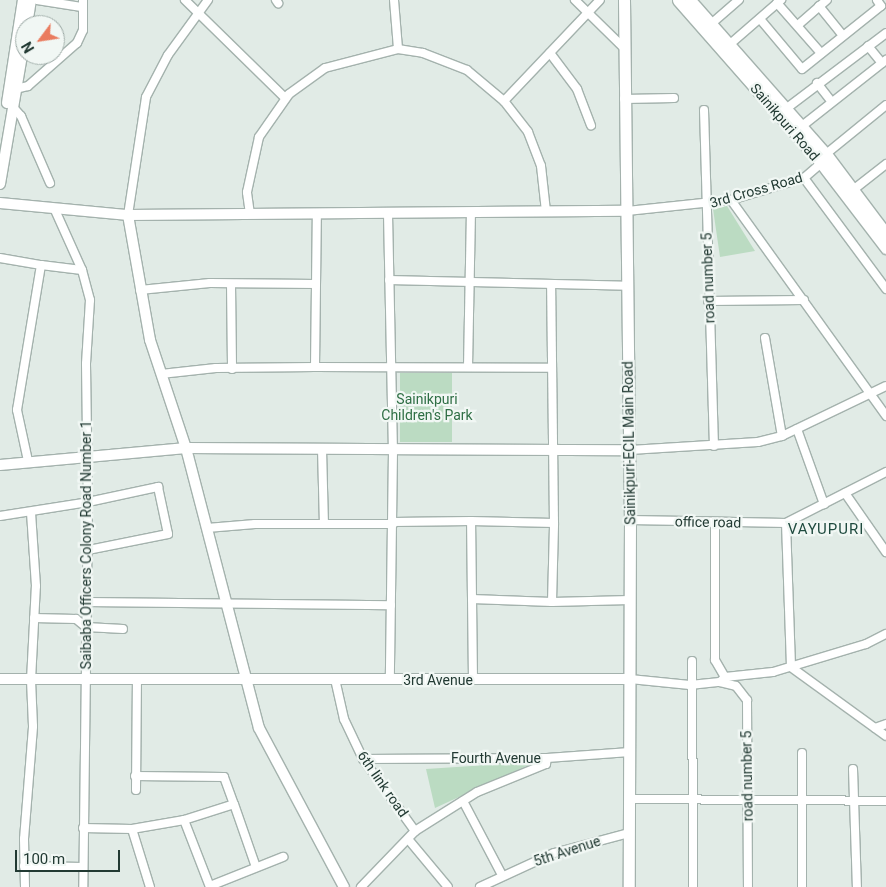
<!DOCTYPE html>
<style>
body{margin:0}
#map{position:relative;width:886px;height:887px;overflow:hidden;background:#e1ebe6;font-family:Roboto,sans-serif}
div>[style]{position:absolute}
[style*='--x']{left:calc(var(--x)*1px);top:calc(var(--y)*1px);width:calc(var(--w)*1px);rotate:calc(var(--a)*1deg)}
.green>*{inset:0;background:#bbdbc2;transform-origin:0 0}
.roads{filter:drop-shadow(1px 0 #a4b2ad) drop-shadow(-1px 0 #a4b2ad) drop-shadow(0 1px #a4b2ad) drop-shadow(0 -1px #a4b2ad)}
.minor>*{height:8px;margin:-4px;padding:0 4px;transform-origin:4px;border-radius:4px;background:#fff}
.tertiary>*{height:10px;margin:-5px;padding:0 5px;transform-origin:5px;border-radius:5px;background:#fff}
.secondary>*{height:11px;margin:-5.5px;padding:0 5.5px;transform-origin:5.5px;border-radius:5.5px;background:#fff}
span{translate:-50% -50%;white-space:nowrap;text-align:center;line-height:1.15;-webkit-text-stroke:4.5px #f1f7f4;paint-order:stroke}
.street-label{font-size:14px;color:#223a33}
.park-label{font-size:14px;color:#2f6f45}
.neighbourhood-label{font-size:15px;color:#1f4b3f;letter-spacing:1px}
.north{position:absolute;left:15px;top:15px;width:50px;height:50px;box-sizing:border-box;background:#f1f7f4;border:1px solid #9eaba7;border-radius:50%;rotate:239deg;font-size:14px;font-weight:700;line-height:20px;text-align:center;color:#223a33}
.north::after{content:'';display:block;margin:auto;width:18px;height:22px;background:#ea7c5f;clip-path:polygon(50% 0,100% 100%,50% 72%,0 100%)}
.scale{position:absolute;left:15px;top:850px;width:105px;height:22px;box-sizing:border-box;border:2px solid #223a33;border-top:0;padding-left:6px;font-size:15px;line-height:18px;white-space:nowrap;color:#223a33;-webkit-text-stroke:4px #f1f7f4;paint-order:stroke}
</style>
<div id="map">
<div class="green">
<i style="clip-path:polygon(727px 206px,755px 251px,720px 257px,713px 209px)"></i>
<i style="left:400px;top:373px;width:52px;height:69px"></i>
<i style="clip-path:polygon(535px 762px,435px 808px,426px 769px)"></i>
</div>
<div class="roads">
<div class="minor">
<i style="--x:37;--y:0;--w:45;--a:9"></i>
<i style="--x:185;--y:0;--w:140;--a:44.4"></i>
<i style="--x:276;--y:0;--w:4;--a:56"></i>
<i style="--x:394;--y:0;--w:49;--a:85.3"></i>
<i style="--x:575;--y:0;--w:67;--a:44.4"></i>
<i style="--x:777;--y:3;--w:67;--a:48.7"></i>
<i style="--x:819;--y:6;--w:36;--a:51"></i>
<i style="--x:760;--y:19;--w:65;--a:50"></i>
<i style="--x:802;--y:69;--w:101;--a:-38.6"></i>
<i style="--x:881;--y:6;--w:7;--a:-124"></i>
<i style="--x:711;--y:24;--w:37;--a:-41"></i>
<i style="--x:798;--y:25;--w:38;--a:-41"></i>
<i style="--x:729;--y:45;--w:69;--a:-40.9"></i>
<i style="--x:868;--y:46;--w:22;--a:51"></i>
<i style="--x:550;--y:53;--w:45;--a:53.1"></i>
<i style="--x:577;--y:89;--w:39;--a:69"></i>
<i style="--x:817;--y:83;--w:23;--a:52"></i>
<i style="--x:11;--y:90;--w:17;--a:-13"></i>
<i style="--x:28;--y:86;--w:65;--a:-41.3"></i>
<i style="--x:77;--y:43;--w:14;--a:-65"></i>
<i style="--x:83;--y:30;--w:30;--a:-90"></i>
<i style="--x:624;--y:99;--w:50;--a:-1.1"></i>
<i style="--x:504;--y:101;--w:139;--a:-46.5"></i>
<i style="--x:11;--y:105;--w:15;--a:48"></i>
<i style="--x:21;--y:116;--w:73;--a:66.6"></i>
<i style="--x:787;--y:108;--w:124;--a:-37.1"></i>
<i style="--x:704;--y:110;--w:336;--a:88.3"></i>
<i style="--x:802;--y:126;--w:107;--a:-38.2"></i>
<i style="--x:826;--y:154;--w:77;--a:-39.2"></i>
<i style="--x:804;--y:178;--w:138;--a:53.5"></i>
<i style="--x:853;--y:190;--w:42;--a:-38.2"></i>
<i style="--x:731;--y:200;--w:266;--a:54.3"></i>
<i style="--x:55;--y:210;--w:66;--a:65.8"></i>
<i style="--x:82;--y:270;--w:31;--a:75"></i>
<i style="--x:90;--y:300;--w:64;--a:93.6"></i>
<i style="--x:86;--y:364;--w:138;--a:89.2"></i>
<i style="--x:88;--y:502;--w:385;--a:90.7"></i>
<i style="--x:627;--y:211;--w:105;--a:-6"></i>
<i style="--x:731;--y:200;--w:76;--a:-16.8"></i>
<i style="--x:804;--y:178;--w:23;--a:-41"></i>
<i style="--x:250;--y:214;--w:22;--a:-98"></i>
<i style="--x:247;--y:192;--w:56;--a:-77.7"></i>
<i style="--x:259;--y:137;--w:52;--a:-55.1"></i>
<i style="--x:289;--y:94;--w:44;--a:-35.8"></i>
<i style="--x:325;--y:68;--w:75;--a:-14.6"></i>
<i style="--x:398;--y:49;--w:25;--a:9"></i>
<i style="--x:423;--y:53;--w:47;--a:21.1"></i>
<i style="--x:467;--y:70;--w:48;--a:40"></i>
<i style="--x:504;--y:101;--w:39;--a:52"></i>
<i style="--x:528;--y:132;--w:36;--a:69"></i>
<i style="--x:541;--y:166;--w:45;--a:83.7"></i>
<i style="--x:388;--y:214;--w:237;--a:88.8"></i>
<i style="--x:393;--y:451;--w:229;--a:90.8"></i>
<i style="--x:128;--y:215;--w:119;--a:-81.3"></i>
<i style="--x:146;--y:97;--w:47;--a:-62.4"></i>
<i style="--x:168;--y:55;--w:68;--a:-54"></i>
<i style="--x:0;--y:258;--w:42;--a:9.7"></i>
<i style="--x:41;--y:265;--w:147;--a:99.4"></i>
<i style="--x:17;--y:410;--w:52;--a:77.8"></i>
<i style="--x:41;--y:265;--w:41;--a:7"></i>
<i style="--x:389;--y:280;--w:238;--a:1.4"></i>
<i style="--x:231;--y:284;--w:85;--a:89.3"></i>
<i style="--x:140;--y:290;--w:70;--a:-5.7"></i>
<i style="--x:210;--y:283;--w:106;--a:0.5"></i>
<i style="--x:708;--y:301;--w:96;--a:-0.6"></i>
<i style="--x:765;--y:338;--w:99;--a:80.2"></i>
<i style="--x:315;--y:367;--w:153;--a:-89.3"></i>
<i style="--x:468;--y:367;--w:155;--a:-88.9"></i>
<i style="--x:161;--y:374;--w:55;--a:-6.2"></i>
<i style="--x:216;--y:368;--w:99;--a:-0.6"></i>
<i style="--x:315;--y:367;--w:237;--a:0.2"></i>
<i style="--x:797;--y:429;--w:80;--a:70.2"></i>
<i style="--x:322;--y:449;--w:75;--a:88.5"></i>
<i style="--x:630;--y:450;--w:128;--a:-3.6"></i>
<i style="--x:758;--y:442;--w:25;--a:-14"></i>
<i style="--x:782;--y:436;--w:115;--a:-25.7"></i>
<i style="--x:886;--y:472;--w:112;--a:153"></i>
<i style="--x:786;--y:523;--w:144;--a:88"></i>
<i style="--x:791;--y:667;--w:117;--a:36"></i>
<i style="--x:845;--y:493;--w:72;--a:55.2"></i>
<i style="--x:0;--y:516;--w:89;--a:-9"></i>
<i style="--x:88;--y:502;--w:72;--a:-12.1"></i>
<i style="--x:158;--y:487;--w:48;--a:78"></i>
<i style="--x:168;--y:534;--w:82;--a:168.7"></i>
<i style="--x:630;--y:520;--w:156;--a:1.1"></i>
<i style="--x:393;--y:522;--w:78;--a:-0.7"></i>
<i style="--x:715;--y:522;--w:138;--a:90"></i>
<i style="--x:715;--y:660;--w:20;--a:60"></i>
<i style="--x:207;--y:528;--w:48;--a:-4.8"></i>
<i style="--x:255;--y:524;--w:138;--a:0"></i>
<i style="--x:472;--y:599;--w:78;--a:-90.7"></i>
<i style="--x:471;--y:521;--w:83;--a:1.4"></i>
<i style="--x:86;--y:602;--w:305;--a:0.6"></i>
<i style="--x:552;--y:602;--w:78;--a:-1.5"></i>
<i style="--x:34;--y:618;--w:42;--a:1.4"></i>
<i style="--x:76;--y:619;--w:13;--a:39"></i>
<i style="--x:86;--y:627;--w:37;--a:3"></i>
<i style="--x:692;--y:661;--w:226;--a:89.7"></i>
<i style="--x:335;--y:679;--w:41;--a:77.3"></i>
<i style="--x:344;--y:719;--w:44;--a:64.6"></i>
<i style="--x:363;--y:759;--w:89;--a:54.2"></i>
<i style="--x:630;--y:679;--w:60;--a:5.7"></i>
<i style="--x:690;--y:685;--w:30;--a:-6"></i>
<i style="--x:720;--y:682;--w:7;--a:-45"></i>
<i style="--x:725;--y:677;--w:48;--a:-5.9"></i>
<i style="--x:773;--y:672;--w:97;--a:-16.8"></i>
<i style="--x:866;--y:644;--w:22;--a:-27"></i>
<i style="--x:473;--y:680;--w:81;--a:-90.7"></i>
<i style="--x:472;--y:599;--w:80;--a:2.1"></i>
<i style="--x:552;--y:602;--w:79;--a:-88.5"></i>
<i style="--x:554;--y:523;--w:237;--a:-90.7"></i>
<i style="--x:720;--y:682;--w:16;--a:14"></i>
<i style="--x:736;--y:686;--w:18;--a:52"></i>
<i style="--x:747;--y:700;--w:187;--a:89.7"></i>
<i style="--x:875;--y:728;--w:12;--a:-20"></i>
<i style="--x:802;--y:753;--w:134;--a:90"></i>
<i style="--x:363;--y:759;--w:184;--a:-0.3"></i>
<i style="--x:547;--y:758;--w:83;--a:-4.1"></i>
<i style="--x:853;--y:769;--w:118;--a:88.1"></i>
<i style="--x:135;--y:776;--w:89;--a:0.6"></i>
<i style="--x:224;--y:777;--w:29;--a:70"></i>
<i style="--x:136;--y:790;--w:110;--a:-89.5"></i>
<i style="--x:629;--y:799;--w:257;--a:0.4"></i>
<i style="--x:463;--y:801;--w:84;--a:62.2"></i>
<i style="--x:83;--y:828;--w:49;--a:1.2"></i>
<i style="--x:132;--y:829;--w:53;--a:-9.8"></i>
<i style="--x:132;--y:829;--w:61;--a:72.8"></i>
<i style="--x:408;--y:839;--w:62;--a:50.2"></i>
<i style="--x:24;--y:866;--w:59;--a:1"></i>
<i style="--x:210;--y:886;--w:79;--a:-21.7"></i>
<i style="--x:25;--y:887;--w:48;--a:-91.2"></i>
<i style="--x:24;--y:839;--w:113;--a:-85.4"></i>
<i style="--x:33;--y:726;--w:46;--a:-92.5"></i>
<i style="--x:31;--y:680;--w:94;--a:-87"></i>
<i style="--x:36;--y:586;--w:74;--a:-93.9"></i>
<i style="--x:210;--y:887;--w:72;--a:-111.2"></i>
<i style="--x:184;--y:820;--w:52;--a:-17.7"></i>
<i style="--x:234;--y:804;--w:67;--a:70.8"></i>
<i style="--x:361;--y:887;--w:78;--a:-46"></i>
<i style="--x:415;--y:831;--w:73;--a:-32.2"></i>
<i style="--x:477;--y:792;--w:74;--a:-22.1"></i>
<i style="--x:546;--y:764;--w:6;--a:-81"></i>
<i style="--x:480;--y:887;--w:81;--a:-24.7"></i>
<i style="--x:554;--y:853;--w:78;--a:-14.9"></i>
</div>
<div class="tertiary">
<i style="--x:27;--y:25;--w:25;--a:-81"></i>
<i style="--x:7;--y:103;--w:104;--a:-81.2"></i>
<i style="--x:0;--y:184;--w:149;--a:-80.3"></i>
<i style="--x:0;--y:203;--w:129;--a:5.4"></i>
<i style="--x:128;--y:215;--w:499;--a:-0.5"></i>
<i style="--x:128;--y:215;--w:127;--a:80"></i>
<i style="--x:150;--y:340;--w:114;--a:71.6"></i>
<i style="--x:186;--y:448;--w:289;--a:75.4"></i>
<i style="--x:259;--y:728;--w:180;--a:61.9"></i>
<i style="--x:0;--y:465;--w:187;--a:-5.2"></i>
<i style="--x:186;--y:448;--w:444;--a:0.3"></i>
<i style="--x:0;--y:679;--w:630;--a:0"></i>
</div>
<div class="secondary">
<i style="--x:624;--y:0;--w:520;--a:89.34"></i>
<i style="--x:630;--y:520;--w:367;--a:90.2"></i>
<i style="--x:678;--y:0;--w:217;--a:48.7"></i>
<i style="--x:821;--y:163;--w:107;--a:52.6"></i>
<i style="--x:690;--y:0;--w:205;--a:48.6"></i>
<i style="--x:826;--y:154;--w:100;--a:53.1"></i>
</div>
</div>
<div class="street-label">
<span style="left:785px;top:122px;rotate:49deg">Sainikpuri Road</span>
<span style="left:756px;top:190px;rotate:-16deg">3rd Cross Road</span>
<span style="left:708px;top:278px;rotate:-92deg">road number 5</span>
<span style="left:629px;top:443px;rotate:-91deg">Sainikpuri-ECIL Main Road</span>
<span style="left:708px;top:522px;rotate:1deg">office road</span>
<span style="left:86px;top:545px;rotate:-90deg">Saibaba Officers Colony Road Number 1</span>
<span style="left:438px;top:680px">3rd Avenue</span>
<span style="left:496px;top:758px">Fourth Avenue</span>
<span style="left:747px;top:776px;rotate:-91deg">road number 5</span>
<span style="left:383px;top:784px;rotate:55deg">6th link road</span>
<span style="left:567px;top:851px;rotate:-18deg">5th Avenue</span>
</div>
<div class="park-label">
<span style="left:427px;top:407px">Sainikpuri<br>Children's Park</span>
</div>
<div class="neighbourhood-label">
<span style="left:826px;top:530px">VAYUPURI</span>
</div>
<div class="north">N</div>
<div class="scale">100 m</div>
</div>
